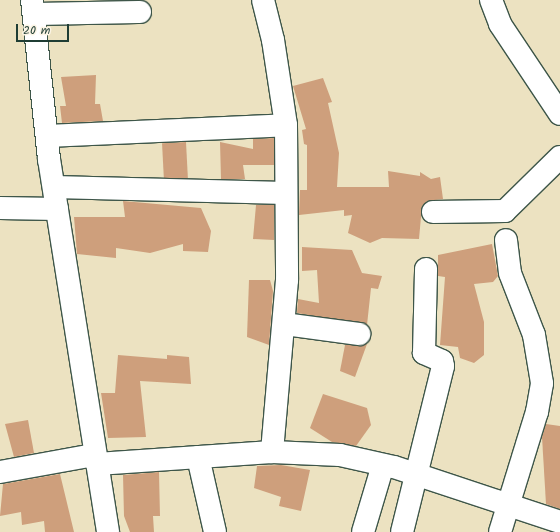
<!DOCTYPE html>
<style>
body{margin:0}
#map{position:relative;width:560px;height:532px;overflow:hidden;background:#ece2c1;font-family:Kalam,sans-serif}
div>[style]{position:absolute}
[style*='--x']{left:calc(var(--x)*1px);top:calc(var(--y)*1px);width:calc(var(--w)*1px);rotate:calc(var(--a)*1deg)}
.building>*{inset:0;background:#ce9f7c;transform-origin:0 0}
.roads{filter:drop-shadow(1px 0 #3e5649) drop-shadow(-1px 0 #3e5649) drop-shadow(0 1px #3e5649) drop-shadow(0 -1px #3e5649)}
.minor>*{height:22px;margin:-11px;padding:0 11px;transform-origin:11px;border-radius:11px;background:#fff}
span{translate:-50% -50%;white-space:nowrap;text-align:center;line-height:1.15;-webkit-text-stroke:3px #fcf5e5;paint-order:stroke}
.scale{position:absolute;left:16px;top:24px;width:53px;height:18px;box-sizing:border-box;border:2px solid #1f3d34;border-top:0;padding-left:5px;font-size:12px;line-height:14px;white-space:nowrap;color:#1f3d34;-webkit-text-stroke:3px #fcf5e5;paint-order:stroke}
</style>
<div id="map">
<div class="building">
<i style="clip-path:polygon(96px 75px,95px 104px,100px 104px,103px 121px,62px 123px,60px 106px,66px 106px,61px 77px)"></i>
<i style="clip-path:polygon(323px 78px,332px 102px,328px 103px,339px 153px,337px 187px,389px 187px,388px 171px,420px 176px,420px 172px,431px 179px,440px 177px,443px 199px,427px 201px,422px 206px,419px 239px,382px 238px,370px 243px,348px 233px,352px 215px,344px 216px,344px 210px,299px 215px,300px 190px,307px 190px,307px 145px,304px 144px,302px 130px,306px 129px,293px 86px)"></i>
<i style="clip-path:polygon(274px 138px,274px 165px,243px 165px,245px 179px,221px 179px,220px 142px,253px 149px,253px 139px)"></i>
<i style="left:186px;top:142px;width:36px;height:24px;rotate:87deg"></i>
<i style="clip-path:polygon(123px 201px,201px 208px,211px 231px,208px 252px,183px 251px,183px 244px,150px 253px,116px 248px,116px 258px,77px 254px,74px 217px,125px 217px)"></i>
<i style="clip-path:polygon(256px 205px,274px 205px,274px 240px,253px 239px)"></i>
<i style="clip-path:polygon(492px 244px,498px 276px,493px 282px,474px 284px,484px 322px,484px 355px,474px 363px,460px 358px,458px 347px,440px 345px,445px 277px,438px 276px,438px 255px)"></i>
<i style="clip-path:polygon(302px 247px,352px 250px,362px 273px,382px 276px,378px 289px,371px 288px,367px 325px,297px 313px,298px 299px,319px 303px,317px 270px,302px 271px)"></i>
<i style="clip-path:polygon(249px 280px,270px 280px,273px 291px,269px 345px,247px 337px)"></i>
<i style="clip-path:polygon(367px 344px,355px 377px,340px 371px,345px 345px)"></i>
<i style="clip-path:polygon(118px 355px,167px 359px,167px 355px,189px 357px,191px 384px,140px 381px,146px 437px,108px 438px,101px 393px,115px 393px)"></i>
<i style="clip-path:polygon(323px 394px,367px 408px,371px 425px,356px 446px,332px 442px,310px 428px)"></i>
<i style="clip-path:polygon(28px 420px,34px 453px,14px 457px,5px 424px)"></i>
<i style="clip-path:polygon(546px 424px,560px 426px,560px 509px,546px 504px,542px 437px)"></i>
<i style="clip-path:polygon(281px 465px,310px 470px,301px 511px,279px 506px,281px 497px,254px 488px,257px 466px)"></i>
<i style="clip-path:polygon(159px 472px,160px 516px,153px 516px,154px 532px,130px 532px,124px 516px,123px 475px)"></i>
<i style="clip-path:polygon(60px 474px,74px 532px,45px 532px,44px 521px,22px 525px,21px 512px,0 516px,3px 484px)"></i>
</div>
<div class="roads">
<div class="minor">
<i style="--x:32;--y:0;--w:160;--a:83.9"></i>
<i style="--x:49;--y:159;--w:378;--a:81"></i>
<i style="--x:263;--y:0;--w:41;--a:76"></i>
<i style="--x:273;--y:40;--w:86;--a:81.3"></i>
<i style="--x:286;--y:125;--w:155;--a:89.6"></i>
<i style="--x:287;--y:280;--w:173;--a:95"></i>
<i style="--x:491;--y:0;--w:26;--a:69"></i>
<i style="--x:500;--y:24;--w:108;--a:56.3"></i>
<i style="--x:34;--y:14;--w:106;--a:-1.1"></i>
<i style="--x:47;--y:136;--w:239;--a:-2.6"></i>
<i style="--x:54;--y:187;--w:231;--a:1.5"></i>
<i style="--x:0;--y:208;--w:57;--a:1"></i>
<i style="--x:433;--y:212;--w:72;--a:-0.8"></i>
<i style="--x:505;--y:211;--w:77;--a:-44.5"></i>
<i style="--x:285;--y:324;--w:75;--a:7.7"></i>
<i style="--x:198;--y:457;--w:77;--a:77.2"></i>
<i style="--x:97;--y:464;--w:175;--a:-3.9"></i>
<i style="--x:272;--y:452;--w:68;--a:2.5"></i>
<i style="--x:340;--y:455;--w:55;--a:12.5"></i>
<i style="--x:394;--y:467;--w:175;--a:18.3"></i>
<i style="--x:0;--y:472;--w:96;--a:-10.3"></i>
<i style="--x:363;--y:532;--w:70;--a:-73.4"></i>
<i style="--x:402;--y:532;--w:171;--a:-76.1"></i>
<i style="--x:443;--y:366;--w:5;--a:-101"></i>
<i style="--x:442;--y:361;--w:20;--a:-156"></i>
<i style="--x:424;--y:353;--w:84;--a:-88.6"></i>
<i style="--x:500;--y:532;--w:126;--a:-72.9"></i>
<i style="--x:537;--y:412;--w:29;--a:-80"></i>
<i style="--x:542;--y:383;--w:49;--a:-99.5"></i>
<i style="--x:534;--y:335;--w:66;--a:-111.2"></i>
<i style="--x:510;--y:273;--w:33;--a:-97"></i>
</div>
</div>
<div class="scale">20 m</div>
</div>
